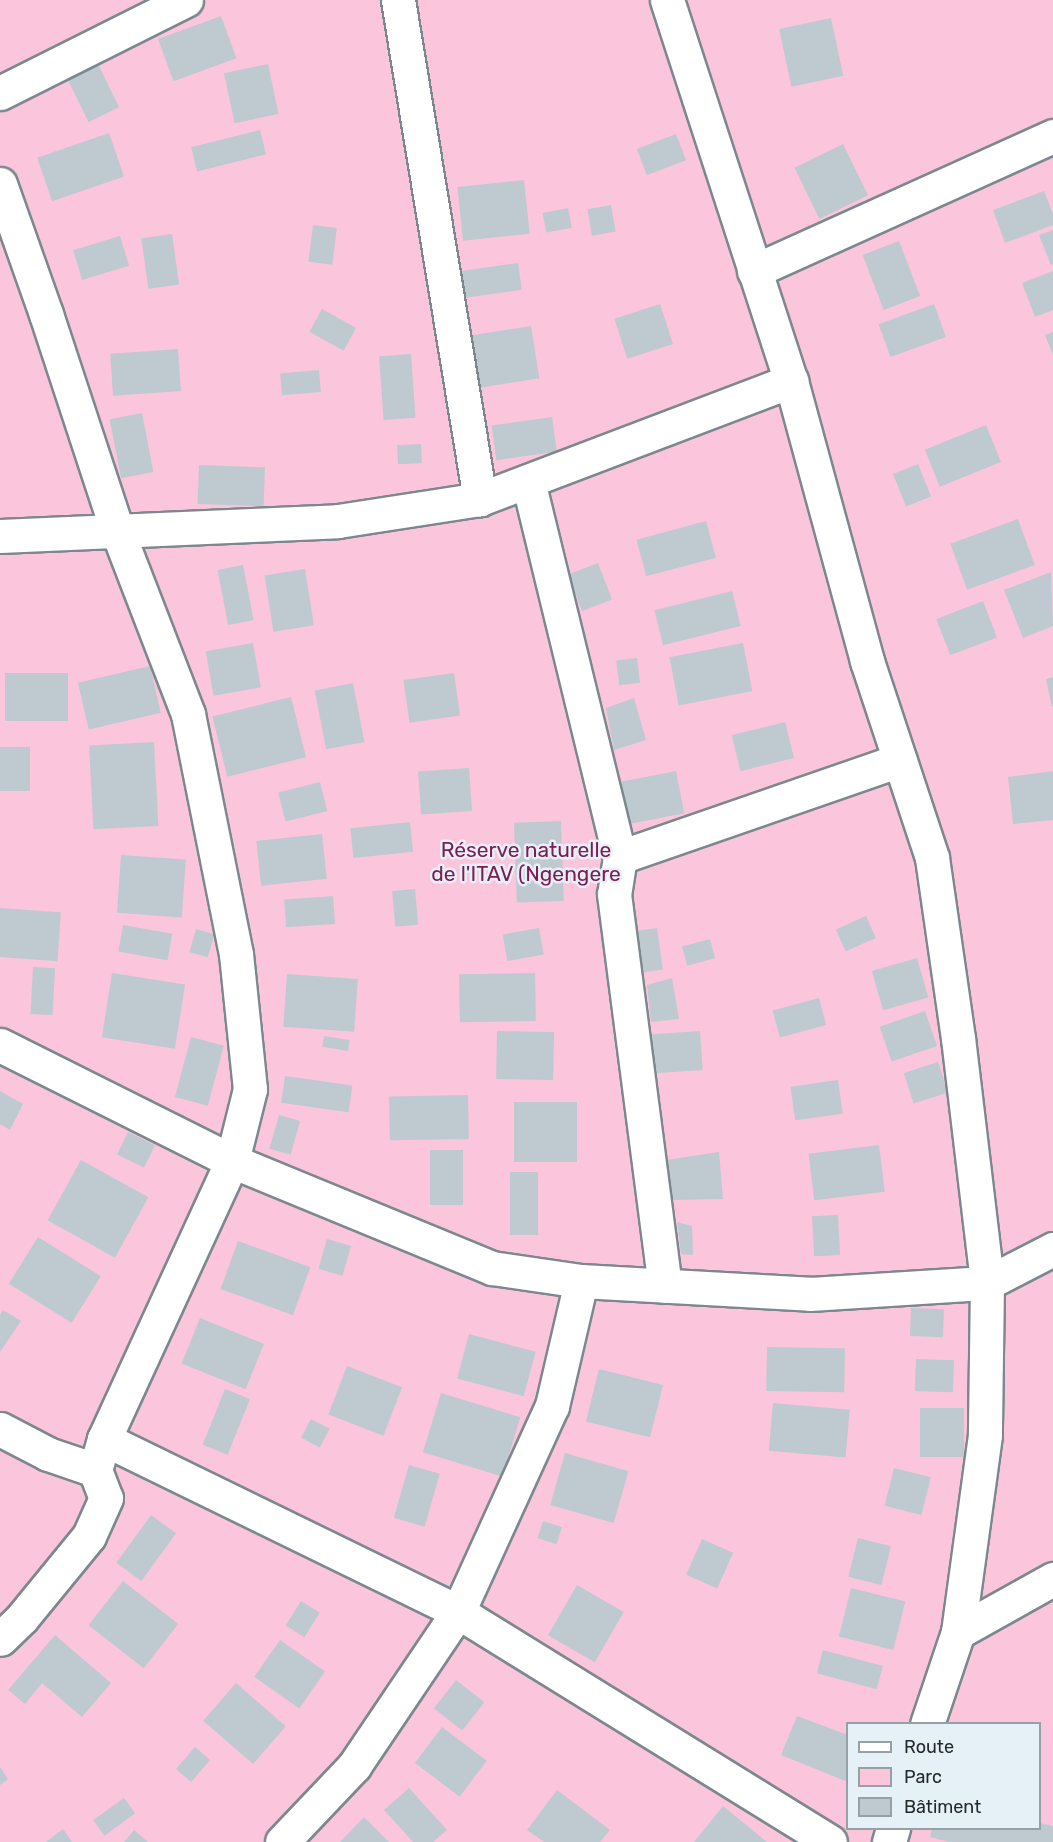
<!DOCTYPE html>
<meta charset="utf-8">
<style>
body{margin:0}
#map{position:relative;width:1053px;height:1842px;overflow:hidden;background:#e5f1f7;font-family:Rubik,sans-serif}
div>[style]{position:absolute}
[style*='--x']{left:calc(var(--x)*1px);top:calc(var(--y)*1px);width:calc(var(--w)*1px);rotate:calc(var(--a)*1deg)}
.green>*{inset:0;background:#fbc5dc}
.building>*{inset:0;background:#becad0;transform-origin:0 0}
.roads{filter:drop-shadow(2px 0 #7c888d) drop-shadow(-2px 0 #7c888d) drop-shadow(0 2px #7c888d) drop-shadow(0 -2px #7c888d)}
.minor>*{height:33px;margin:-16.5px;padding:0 16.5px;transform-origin:16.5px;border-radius:16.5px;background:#fff}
span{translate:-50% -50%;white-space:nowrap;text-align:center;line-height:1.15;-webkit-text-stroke:5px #e5f1f7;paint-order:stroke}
.park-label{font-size:21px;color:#801b54}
.legend{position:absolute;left:846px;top:1722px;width:195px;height:108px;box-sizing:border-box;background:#e5f1f7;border:2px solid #97a1a5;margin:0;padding:8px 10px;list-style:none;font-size:18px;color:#232829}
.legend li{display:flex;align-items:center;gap:12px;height:30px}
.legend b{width:30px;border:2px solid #97a1a5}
</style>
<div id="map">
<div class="green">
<i style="clip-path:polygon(evenodd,0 0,1053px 0,1053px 1842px,0 1842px,0 0,848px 1724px,1040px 1724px,1040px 1828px,848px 1828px,848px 1724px)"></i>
</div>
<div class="building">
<i style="left:221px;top:16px;width:45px;height:67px;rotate:70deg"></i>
<i style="left:831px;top:18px;width:59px;height:53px;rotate:78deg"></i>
<i style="left:98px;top:64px;width:48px;height:34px;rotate:64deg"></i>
<i style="left:268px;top:64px;width:51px;height:45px;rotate:78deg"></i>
<i style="left:260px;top:130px;width:25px;height:71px;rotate:76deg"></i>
<i style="left:109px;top:133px;width:46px;height:76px;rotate:71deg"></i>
<i style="left:676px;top:134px;width:28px;height:42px;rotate:69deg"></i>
<i style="left:843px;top:144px;width:57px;height:54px;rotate:64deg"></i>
<i style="left:524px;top:180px;width:54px;height:67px;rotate:84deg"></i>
<i style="clip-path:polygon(1044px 191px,1053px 214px,1053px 225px,1005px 243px,993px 210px)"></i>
<i style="left:611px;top:205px;width:27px;height:24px;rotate:80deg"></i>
<i style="left:568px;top:208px;width:20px;height:26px;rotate:79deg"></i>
<i style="left:313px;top:225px;width:24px;height:37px;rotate:7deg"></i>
<i style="clip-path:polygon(1053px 230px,1053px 264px,1051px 265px,1039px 235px)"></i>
<i style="left:172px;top:234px;width:51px;height:31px;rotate:82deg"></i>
<i style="left:120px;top:236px;width:31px;height:49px;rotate:73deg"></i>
<i style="left:899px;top:241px;width:59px;height:39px;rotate:69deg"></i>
<i style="left:518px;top:263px;width:27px;height:57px;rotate:82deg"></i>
<i style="clip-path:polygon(1053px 271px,1053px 310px,1035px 317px,1022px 283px)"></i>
<i style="left:660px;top:304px;width:42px;height:48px;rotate:72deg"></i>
<i style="left:934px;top:304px;width:35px;height:59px;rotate:70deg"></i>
<i style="left:322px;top:309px;width:39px;height:26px;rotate:29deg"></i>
<i style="left:531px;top:326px;width:53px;height:64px;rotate:81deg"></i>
<i style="clip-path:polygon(1053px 332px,1053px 355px,1045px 335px)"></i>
<i style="left:178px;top:349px;width:42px;height:68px;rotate:86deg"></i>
<i style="left:411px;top:354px;width:64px;height:32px;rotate:86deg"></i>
<i style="left:319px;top:370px;width:22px;height:39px;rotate:85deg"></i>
<i style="left:142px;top:413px;width:60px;height:33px;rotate:79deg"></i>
<i style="left:552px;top:417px;width:35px;height:61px;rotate:82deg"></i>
<i style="left:986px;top:425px;width:40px;height:66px;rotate:68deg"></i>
<i style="left:421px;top:444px;width:19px;height:24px;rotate:87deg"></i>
<i style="left:918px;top:464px;width:35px;height:27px;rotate:68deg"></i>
<i style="left:199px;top:465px;width:66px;height:39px;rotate:2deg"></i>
<i style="left:1018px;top:519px;width:49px;height:72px;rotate:70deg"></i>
<i style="left:706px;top:521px;width:38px;height:72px;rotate:75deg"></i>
<i style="left:598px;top:563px;width:39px;height:32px;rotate:69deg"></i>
<i style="left:243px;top:565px;width:56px;height:26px;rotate:79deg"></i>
<i style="left:305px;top:569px;width:57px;height:41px;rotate:81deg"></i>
<i style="clip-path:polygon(1051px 572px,1053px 626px,1023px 638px,1004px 590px)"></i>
<i style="left:732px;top:591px;width:36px;height:80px;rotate:76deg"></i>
<i style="left:983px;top:601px;width:39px;height:50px;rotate:69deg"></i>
<i style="left:253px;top:643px;width:45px;height:48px;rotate:80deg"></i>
<i style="left:743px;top:643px;width:49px;height:75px;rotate:79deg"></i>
<i style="left:637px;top:658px;width:25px;height:21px;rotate:83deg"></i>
<i style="left:150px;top:666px;width:48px;height:74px;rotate:77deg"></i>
<i style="left:68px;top:673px;width:48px;height:63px;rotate:90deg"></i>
<i style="left:454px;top:673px;width:43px;height:51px;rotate:82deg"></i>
<i style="clip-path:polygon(1053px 677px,1053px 706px,1052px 707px,1046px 679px)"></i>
<i style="left:353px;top:683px;width:60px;height:39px;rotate:79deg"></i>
<i style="left:291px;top:697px;width:62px;height:81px;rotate:76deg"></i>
<i style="clip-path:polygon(634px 698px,646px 740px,614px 750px,606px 708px)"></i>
<i style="left:785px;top:722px;width:37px;height:55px;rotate:76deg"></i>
<i style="left:154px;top:742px;width:84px;height:65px;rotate:87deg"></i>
<i style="left:0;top:747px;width:30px;height:44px"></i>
<i style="left:469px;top:768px;width:43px;height:51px;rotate:86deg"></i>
<i style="left:676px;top:771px;width:43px;height:56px;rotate:79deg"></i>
<i style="clip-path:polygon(1053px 771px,1053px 820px,1013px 824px,1008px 777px)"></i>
<i style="left:320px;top:782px;width:30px;height:43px;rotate:76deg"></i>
<i style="left:561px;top:821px;width:80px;height:47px;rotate:88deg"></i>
<i style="left:410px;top:822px;width:30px;height:60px;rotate:84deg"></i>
<i style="left:322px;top:834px;width:45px;height:66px;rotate:84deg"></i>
<i style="left:121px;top:855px;width:65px;height:58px;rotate:4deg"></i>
<i style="left:415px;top:889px;width:36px;height:23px;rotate:85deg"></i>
<i style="left:333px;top:896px;width:28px;height:49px;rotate:86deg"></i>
<i style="left:0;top:908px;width:61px;height:49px;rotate:4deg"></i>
<i style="left:866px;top:916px;width:24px;height:33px;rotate:66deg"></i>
<i style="left:123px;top:925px;width:50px;height:27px;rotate:10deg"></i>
<i style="left:539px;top:928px;width:27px;height:37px;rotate:80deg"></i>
<i style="left:657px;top:928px;width:42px;height:22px;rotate:82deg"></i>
<i style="left:196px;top:929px;width:19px;height:24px;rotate:16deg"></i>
<i style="left:710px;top:939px;width:20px;height:29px;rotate:75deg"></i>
<i style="left:917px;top:958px;width:41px;height:47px;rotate:74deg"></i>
<i style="left:33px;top:967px;width:22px;height:47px;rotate:3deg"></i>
<i style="left:112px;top:973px;width:74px;height:65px;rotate:9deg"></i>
<i style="left:535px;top:973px;width:48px;height:76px;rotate:89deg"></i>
<i style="left:287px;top:974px;width:71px;height:53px;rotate:4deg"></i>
<i style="clip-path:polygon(672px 978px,679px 1019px,651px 1022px,647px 985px)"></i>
<i style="left:819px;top:998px;width:28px;height:48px;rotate:75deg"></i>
<i style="left:925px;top:1011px;width:37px;height:48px;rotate:71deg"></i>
<i style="left:497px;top:1031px;width:57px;height:48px;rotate:1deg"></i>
<i style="left:700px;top:1031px;width:39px;height:51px;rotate:86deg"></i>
<i style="left:324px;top:1036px;width:26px;height:11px;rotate:9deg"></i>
<i style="left:191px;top:1037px;width:34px;height:62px;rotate:15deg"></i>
<i style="left:938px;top:1062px;width:32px;height:36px;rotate:72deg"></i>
<i style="left:285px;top:1076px;width:68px;height:27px;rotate:8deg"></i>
<i style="left:838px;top:1080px;width:34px;height:48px;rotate:82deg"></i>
<i style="clip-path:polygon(0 1091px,23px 1104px,10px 1130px,0 1124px)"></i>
<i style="left:468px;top:1095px;width:44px;height:79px;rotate:89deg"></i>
<i style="left:514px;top:1102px;width:63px;height:60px"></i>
<i style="left:279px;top:1115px;width:22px;height:35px;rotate:16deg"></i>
<i style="left:128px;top:1132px;width:30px;height:25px;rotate:26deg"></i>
<i style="left:879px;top:1145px;width:47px;height:71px;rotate:83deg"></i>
<i style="left:430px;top:1150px;width:33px;height:55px"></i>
<i style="clip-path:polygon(719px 1152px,723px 1199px,670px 1200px,666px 1160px)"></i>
<i style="left:81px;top:1160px;width:77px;height:69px;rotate:29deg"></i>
<i style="left:510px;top:1172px;width:28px;height:63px"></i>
<i style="left:838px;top:1215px;width:40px;height:26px;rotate:87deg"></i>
<i style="clip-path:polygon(677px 1222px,692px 1226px,693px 1255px,681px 1254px)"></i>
<i style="left:38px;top:1237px;width:74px;height:55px;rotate:32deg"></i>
<i style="left:327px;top:1239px;width:25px;height:31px;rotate:16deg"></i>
<i style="left:238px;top:1241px;width:77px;height:51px;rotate:20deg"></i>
<i style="left:911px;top:1308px;width:33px;height:28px;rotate:2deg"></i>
<i style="clip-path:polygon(3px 1310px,21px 1321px,0 1352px,0 1315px)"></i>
<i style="left:200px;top:1318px;width:69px;height:49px;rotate:22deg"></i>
<i style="left:469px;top:1334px;width:69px;height:46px;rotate:15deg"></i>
<i style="left:767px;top:1347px;width:78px;height:44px;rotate:1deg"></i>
<i style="left:916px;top:1359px;width:38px;height:32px;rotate:2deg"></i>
<i style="left:347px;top:1366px;width:59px;height:52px;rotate:21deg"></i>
<i style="left:599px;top:1369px;width:66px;height:54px;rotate:14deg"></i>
<i style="left:225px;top:1389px;width:27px;height:60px;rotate:22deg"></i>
<i style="left:441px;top:1393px;width:83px;height:62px;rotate:17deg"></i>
<i style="left:773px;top:1403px;width:77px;height:48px;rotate:5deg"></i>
<i style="left:920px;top:1408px;width:44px;height:49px"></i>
<i style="left:311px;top:1419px;width:21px;height:21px;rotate:28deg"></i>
<i style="left:565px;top:1453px;width:66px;height:54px;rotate:16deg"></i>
<i style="left:409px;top:1465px;width:32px;height:55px;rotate:16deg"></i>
<i style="left:894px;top:1468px;width:38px;height:39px;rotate:14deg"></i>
<i style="left:151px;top:1515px;width:31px;height:59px;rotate:36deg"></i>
<i style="left:543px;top:1521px;width:20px;height:18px;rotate:18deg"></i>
<i style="left:858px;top:1538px;width:34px;height:40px;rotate:14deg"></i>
<i style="left:702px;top:1539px;width:34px;height:39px;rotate:24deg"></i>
<i style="left:123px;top:1581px;width:70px;height:56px;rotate:38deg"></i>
<i style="left:577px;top:1585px;width:54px;height:58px;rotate:30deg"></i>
<i style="left:851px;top:1588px;width:56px;height:50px;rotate:14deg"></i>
<i style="left:301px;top:1601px;width:22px;height:29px;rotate:32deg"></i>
<i style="clip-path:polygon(55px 1635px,111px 1683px,82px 1717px,42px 1683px,25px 1704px,8px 1690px)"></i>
<i style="left:280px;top:1640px;width:55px;height:45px;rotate:35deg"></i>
<i style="left:823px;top:1650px;width:62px;height:24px;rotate:15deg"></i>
<i style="left:456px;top:1680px;width:36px;height:36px;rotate:38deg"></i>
<i style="left:236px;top:1683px;width:66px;height:50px;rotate:41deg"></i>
<i style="clip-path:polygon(797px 1716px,848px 1735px,848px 1782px,781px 1755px)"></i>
<i style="left:442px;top:1727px;width:56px;height:45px;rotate:37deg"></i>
<i style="left:195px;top:1747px;width:20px;height:29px;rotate:41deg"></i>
<i style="clip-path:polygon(0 1767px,8px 1779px,0 1785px)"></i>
<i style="clip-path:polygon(409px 1788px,447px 1830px,433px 1842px,413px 1842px,384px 1810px)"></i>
<i style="clip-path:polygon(557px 1790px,610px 1830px,600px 1842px,544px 1842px,527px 1830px)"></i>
<i style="left:124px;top:1798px;width:19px;height:38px;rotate:54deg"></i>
<i style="clip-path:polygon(723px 1806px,767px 1842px,694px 1842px)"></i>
<i style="clip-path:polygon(364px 1817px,389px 1842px,340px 1842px)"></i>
<i style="clip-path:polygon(1040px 1823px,1053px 1826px,1053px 1842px,949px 1842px,930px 1837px,932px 1828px,1040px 1828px)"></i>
<i style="clip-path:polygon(63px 1829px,72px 1842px,46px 1842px)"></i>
<i style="clip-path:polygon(134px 1830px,148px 1842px,124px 1842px)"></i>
</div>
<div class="roads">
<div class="minor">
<i style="--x:398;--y:0;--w:506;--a:80.67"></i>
<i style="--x:667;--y:0;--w:401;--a:72"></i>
<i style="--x:791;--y:381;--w:290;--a:74.8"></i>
<i style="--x:867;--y:661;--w:207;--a:71.7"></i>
<i style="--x:932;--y:858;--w:182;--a:81.8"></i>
<i style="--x:958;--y:1038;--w:247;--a:83.2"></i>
<i style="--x:987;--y:1283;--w:152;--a:90.8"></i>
<i style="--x:985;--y:1435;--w:199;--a:97.8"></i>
<i style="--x:958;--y:1632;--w:97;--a:108.6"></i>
<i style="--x:0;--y:93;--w:208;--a:-26.6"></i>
<i style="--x:0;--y:184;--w:138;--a:70.5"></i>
<i style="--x:46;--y:314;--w:227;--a:71.8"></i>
<i style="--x:117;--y:530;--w:197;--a:68.9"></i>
<i style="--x:188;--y:714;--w:245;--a:78.7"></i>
<i style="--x:236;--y:954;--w:136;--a:84.1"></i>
<i style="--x:250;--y:1089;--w:74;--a:104"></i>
<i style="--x:232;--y:1161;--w:306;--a:114.7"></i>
<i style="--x:104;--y:1439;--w:32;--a:106"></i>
<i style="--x:95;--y:1470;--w:30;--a:69"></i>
<i style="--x:106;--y:1498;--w:42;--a:114.1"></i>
<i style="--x:89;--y:1536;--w:106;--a:129.3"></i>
<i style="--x:22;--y:1618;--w:30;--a:136"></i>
<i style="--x:754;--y:271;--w:328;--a:-24.3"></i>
<i style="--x:528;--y:481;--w:387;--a:76.3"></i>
<i style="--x:620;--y:857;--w:37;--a:99"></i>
<i style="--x:614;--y:894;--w:395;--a:82.6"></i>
<i style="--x:0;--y:536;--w:338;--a:-2.5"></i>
<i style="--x:338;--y:521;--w:144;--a:-8.8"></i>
<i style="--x:480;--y:499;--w:333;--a:-20.8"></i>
<i style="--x:620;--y:857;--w:296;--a:-19.1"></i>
<i style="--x:0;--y:1045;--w:259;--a:26.6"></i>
<i style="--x:232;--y:1161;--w:281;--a:22.4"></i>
<i style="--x:492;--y:1268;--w:90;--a:8.3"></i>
<i style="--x:581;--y:1281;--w:229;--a:3.2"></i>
<i style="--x:810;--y:1294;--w:177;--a:-3.6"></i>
<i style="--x:987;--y:1283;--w:74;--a:-27.3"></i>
<i style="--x:0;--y:1429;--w:54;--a:27.5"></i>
<i style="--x:48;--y:1454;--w:50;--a:18.8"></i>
<i style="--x:104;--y:1439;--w:394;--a:26"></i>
<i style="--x:458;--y:1612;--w:437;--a:31.7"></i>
<i style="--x:958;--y:1632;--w:109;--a:-29.2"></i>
<i style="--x:282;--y:1842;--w:105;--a:-46.5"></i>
<i style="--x:354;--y:1766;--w:186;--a:-56"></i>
<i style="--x:458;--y:1612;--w:226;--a:-65.5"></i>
<i style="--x:552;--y:1406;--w:128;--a:-76.9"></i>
<i style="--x:889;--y:1842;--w:15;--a:-74"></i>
</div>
</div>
<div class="park-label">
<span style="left:526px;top:862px">Réserve naturelle<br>de l'ITAV (Ngengere</span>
</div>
<ul class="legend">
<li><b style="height:8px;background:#fff"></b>Route</li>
<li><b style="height:16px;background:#fbc5dc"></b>Parc</li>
<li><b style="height:16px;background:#becad0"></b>Bâtiment</li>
</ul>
</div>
